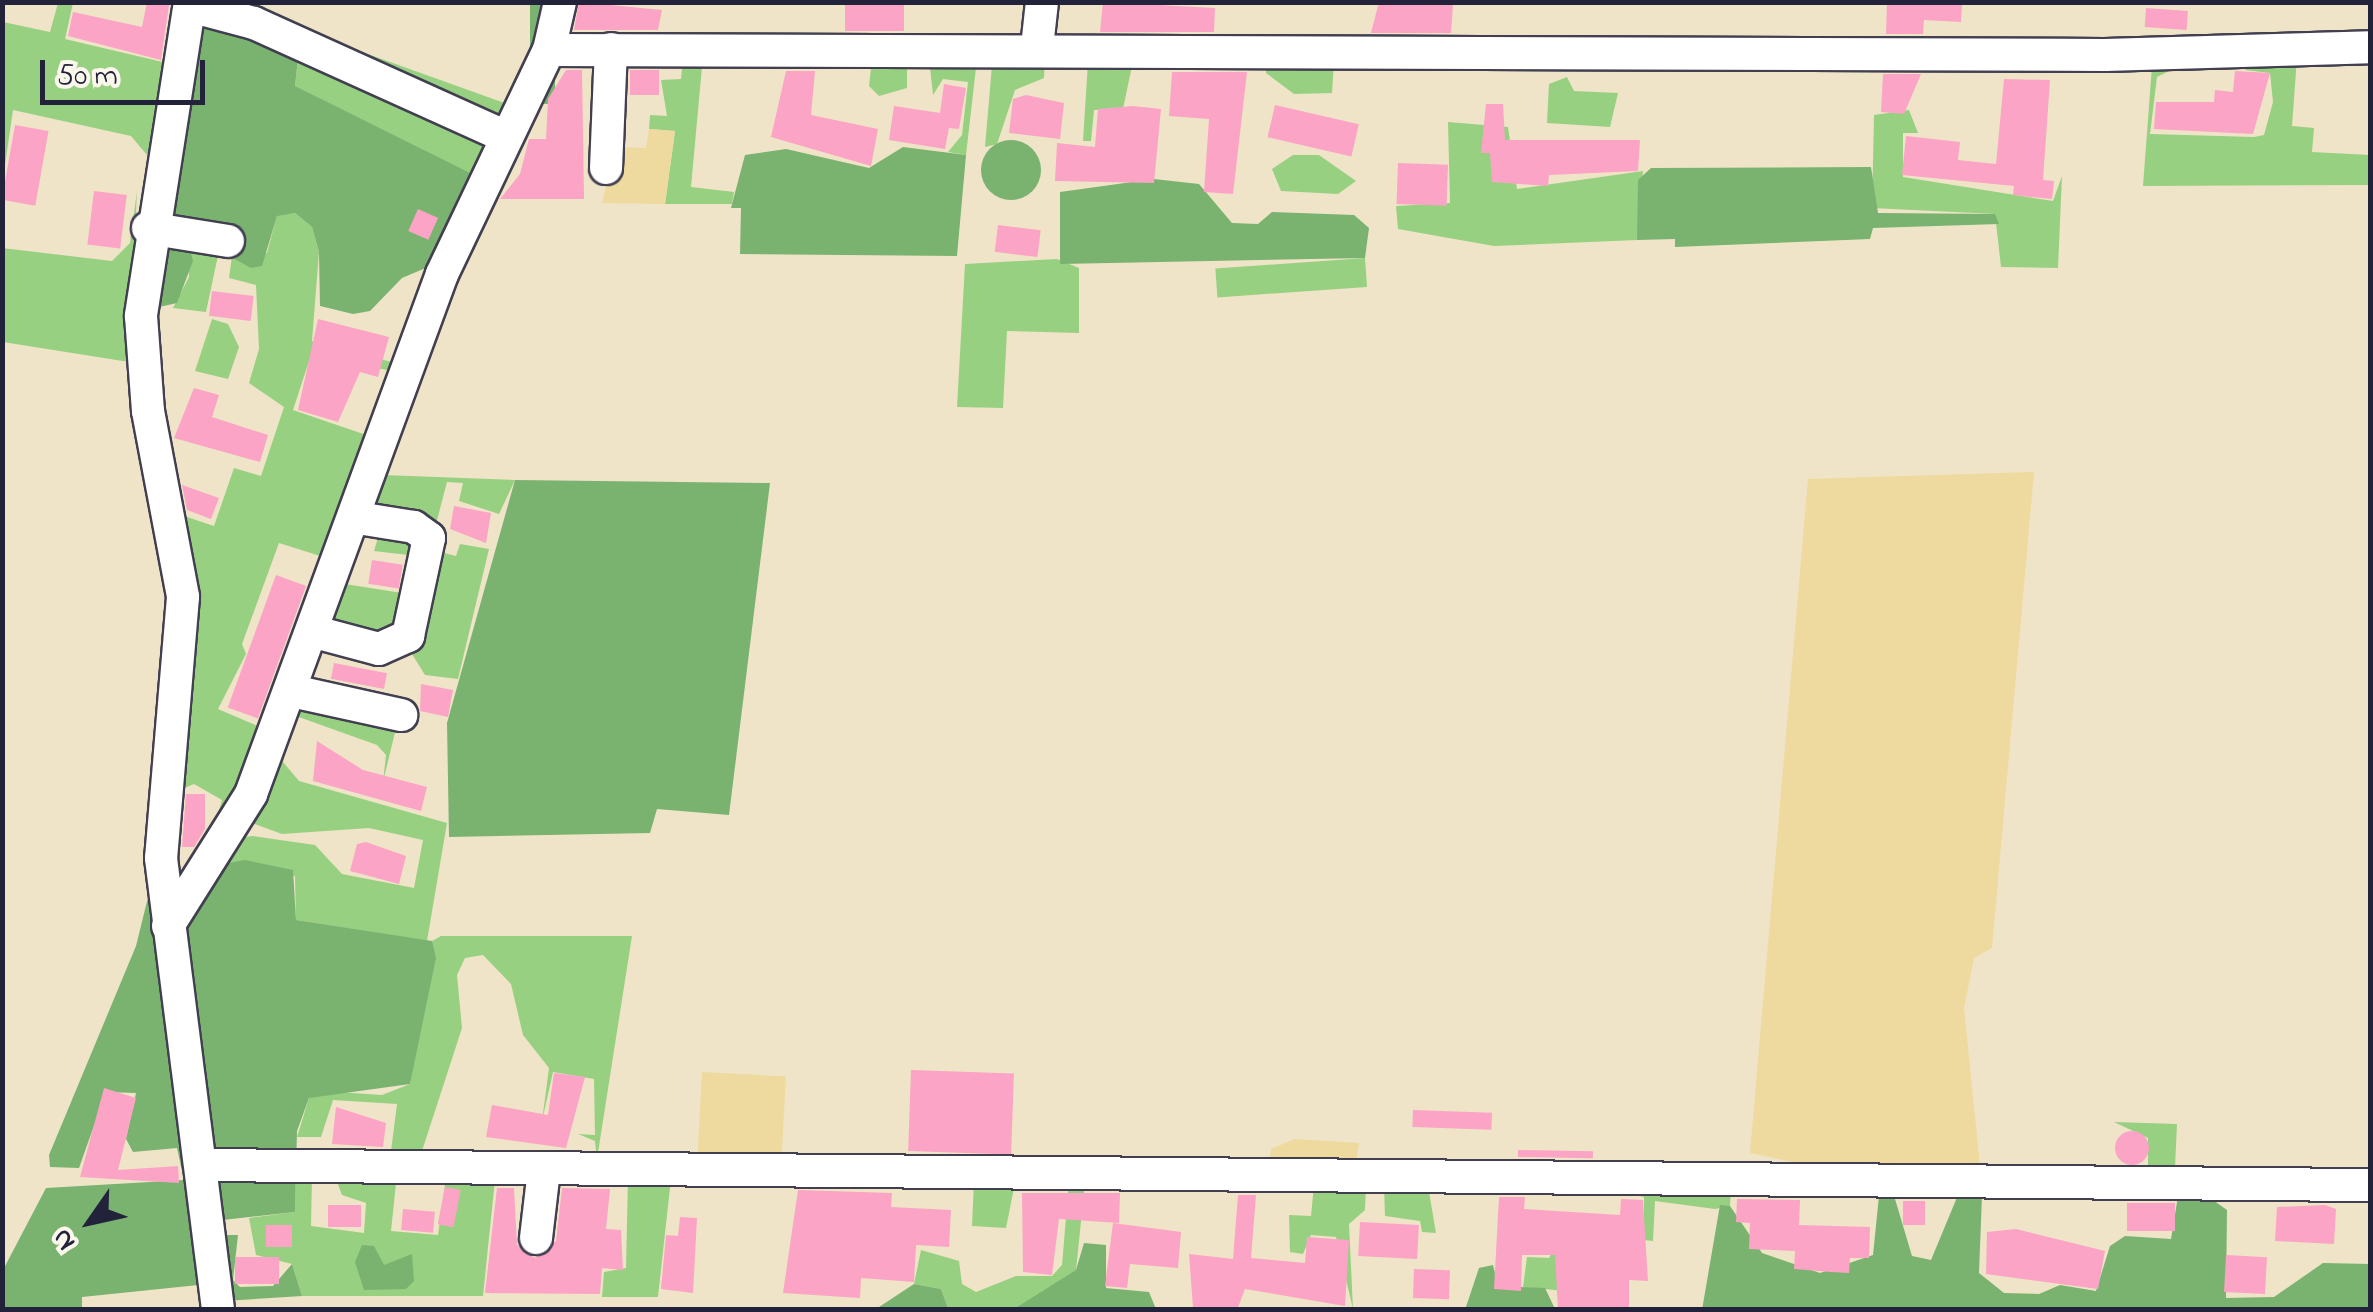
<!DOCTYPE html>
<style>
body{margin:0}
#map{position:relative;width:2373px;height:1312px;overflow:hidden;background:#efe4c7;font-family:"Indie Flower",sans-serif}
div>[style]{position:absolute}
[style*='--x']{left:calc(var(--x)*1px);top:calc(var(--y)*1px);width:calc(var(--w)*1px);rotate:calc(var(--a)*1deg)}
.green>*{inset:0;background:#98d082;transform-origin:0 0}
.forest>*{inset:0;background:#7ab270;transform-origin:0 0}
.round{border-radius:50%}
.sand>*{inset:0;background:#eeda9e;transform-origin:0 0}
.building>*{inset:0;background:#fba4c5;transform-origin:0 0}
.roads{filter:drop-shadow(2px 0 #413f50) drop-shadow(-2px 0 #413f50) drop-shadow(0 2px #413f50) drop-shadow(0 -2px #413f50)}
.minor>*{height:32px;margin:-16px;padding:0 16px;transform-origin:16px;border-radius:16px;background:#fff}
span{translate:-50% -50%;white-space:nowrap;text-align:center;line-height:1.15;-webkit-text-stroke:8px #fbf7ec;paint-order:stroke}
.frame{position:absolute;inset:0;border:5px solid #22223b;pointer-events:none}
.north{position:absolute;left:40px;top:1172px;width:100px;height:100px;-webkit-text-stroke:8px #fbf7ec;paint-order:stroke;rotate:236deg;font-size:28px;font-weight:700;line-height:40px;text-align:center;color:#22223b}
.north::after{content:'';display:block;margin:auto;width:35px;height:45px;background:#22223b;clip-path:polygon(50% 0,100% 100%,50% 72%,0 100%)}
.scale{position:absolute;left:40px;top:60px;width:165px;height:45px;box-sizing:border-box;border:5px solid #22223b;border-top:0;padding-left:12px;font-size:30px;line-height:35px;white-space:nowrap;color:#22223b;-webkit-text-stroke:8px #fbf7ec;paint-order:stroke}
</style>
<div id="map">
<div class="green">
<i style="clip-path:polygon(58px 3px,73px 3px,65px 39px,171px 64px,154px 146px,147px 155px,131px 136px,13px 110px,3px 179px,3px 22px,50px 32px)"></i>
<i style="clip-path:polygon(312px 34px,513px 106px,506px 123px)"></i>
<i style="clip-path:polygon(299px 50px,492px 137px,479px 185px,295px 86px)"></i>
<i style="clip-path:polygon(2247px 55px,2297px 58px,2292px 126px,2314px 128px,2312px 152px,2370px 155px,2370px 185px,2143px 186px,2152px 66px,2183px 64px,2157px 77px,2150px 134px,2254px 137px,2264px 135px,2273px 102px,2270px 73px,2245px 70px)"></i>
<i style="clip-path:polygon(703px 56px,691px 187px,734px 192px,732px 204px,665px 204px,675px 131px,649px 129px,650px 115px,667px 116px,661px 80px,681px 79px,683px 58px)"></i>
<i style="clip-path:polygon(1045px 57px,1044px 78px,1015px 90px,997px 144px,985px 147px,992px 65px)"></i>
<i style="clip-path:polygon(1267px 57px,1334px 60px,1332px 93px,1294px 94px,1266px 73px)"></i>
<i style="clip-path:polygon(977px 59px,966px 155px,948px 152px,962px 135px,968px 82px,943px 79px,933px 95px,930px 67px)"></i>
<i style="clip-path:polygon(872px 60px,907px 60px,907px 88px,879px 96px,869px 86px)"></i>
<i style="clip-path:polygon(1133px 61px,1123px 109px,1094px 110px,1091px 141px,1083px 141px,1088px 62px)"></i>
<i style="clip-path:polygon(1567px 77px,1574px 91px,1618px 93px,1610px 127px,1547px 123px,1549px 84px)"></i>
<i style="clip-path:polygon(1909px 110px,1918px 133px,1903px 133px,1903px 177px,2053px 201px,2062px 176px,2058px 268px,2001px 267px,1995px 214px,1872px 208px,1874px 115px)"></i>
<i style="clip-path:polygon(1448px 122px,1508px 127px,1517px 189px,1643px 171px,1637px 240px,1494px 246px,1398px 229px,1396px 206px,1450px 203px)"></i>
<i style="clip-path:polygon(1293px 155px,1319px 155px,1356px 181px,1338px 194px,1281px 191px,1272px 169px)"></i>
<i style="clip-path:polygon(137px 191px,129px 362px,3px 342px,2px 248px,112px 261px,130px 243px)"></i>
<i style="clip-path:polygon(295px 213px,312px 227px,319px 252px,312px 341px,403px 365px,392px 371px,311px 355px,293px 410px,378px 439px,336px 561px,279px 543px,242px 644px,246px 654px,218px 709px,267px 730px,207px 853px,222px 800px,194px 784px,180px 790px,175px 513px,214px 526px,234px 468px,261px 476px,284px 407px,249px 383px,259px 349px,256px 285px,229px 278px,232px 256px,267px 253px,277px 215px)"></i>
<i style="clip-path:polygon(188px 243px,220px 246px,206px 312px,173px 308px,189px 277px)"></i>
<i style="left:1365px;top:258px;width:29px;height:150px;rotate:86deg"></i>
<i style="clip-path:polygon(1057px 259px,1079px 268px,1079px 333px,1007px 331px,1003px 408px,957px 407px,965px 264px)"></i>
<i style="clip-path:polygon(212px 319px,228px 324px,239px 347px,228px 379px,195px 371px)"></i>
<i style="clip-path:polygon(383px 475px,515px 480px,499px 514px,459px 501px,463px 483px,447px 482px,436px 524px,374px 514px)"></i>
<i style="clip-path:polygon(380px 531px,417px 537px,396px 640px,328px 626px,345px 584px,402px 593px,408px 555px,374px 551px)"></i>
<i style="clip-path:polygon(460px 544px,489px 549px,458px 679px,425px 675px,410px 651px,436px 551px,456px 556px)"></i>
<i style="clip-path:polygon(295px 707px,397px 724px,383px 782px,386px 755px,377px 745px,296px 716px)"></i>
<i style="clip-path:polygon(290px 724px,283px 762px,299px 781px,447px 823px,427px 941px,296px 920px,295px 876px,218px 861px,237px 838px,253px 836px,315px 845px,342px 874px,414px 888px,423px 840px,369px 828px,282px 834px,252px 823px)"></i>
<i style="clip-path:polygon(441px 936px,632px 936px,597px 1159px,595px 1141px,578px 1134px,595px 1135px,594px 1079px,553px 1072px,542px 1121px,549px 1068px,523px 1035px,511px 984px,483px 955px,465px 958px,457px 975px,462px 1028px,421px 1154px,390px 1159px,397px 1104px,333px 1100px,321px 1137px,297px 1137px,309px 1098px,322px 1091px,382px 1095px,410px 1084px,432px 941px)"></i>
<i style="clip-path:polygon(2114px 1122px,2177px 1124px,2175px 1168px,2148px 1167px,2148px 1138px)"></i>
<i style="clip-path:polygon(333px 1171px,397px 1174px,391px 1231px,438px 1235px,446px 1177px,495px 1180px,483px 1296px,302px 1296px,292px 1264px,256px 1255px,249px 1218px,295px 1212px,296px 1172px,312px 1178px,311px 1226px,364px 1233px,366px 1203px,342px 1195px)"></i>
<i style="clip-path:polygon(628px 1178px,671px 1179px,658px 1297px,602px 1297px,604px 1272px,626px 1268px)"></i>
<i style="clip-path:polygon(974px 1181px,1015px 1183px,1006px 1228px,972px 1226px)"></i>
<i style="clip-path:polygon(1069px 1182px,1085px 1183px,1076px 1270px,1037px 1298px,1014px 1309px,948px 1308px,941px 1289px,914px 1284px,921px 1250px,959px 1261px,962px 1284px,976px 1292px,1016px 1276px,1052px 1276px,1062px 1265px)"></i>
<i style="clip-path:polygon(1314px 1185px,1366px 1187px,1365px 1210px,1349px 1224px,1353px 1309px,1336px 1237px,1311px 1235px,1303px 1254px,1290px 1252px,1289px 1215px,1311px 1216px)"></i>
<i style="clip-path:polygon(1384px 1186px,1428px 1186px,1436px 1233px,1422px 1232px,1420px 1221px,1385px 1216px)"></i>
<i style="clip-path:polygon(1731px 1189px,1730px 1206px,1715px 1209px,1655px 1201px,1653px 1241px,1644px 1240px,1644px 1197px,1619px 1191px)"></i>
<i style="clip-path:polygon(1554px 1249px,1585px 1293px,1523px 1287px,1527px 1257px,1549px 1258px)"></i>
</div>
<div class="forest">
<i style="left:530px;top:3px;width:25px;height:101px"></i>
<i style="clip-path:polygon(200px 20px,299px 50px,295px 86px,478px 177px,435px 264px,402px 278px,370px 311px,353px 314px,320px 306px,319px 252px,312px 227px,295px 213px,277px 216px,262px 266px,251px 268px,166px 221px)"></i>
<i class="round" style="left:981px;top:140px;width:60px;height:60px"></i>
<i style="clip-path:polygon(903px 147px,966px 155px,957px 256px,740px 254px,741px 208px,731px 208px,745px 155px,786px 149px,869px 168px)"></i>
<i style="clip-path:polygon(1871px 167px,1878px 213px,1995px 214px,1999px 224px,1873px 228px,1870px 239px,1675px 247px,1675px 239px,1637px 240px,1638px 180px,1651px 168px)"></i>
<i style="clip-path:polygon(1154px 179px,1199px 184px,1232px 223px,1258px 224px,1272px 212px,1354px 215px,1369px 228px,1365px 258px,1060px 264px,1060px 192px)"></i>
<i style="clip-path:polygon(188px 243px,193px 261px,177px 303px,159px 307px,153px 247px)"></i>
<i style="clip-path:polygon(515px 480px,770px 483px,729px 815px,657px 809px,650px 833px,449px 837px,447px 723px)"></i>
<i style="clip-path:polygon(245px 860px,293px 870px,296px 920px,432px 941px,436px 958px,410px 1084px,309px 1098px,297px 1131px,295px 1212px,205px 1222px,206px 1235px,238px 1235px,233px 1280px,240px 1287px,273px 1286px,292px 1264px,302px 1296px,224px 1301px,208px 1284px,82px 1297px,82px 1309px,3px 1310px,3px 1270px,46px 1188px,184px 1180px,177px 1148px,133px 1152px,126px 1139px,136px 1093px,106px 1092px,79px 1168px,50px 1167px,49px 1155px,136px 946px,153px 877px)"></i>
<i style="clip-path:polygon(2203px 1193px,2227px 1210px,2226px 1298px,2274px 1297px,2323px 1263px,2370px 1264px,2370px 1309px,1702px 1310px,1720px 1205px,1730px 1206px,1762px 1253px,1820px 1273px,1873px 1255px,1879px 1196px,1895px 1199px,1912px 1256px,1931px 1260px,1958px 1195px,1982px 1196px,1979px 1273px,2004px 1293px,2039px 1294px,2060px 1285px,2096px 1291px,2110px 1246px,2125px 1236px,2171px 1239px,2178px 1196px)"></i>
<i style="clip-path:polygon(1084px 1243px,1106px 1245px,1106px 1288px,1149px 1292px,1156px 1309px,1014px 1309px,1076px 1270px)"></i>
<i style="clip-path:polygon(362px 1245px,374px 1246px,384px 1265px,412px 1254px,414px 1281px,406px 1289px,364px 1290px,355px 1262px)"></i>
<i style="clip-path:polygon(1493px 1265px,1498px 1286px,1545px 1288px,1555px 1309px,1465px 1310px,1479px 1268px)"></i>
<i style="clip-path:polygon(914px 1284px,941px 1289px,948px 1308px,960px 1309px,876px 1309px)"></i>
</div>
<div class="sand">
<i style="clip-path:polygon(649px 129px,675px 131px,665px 204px,602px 203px,616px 147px,646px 148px)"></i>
<i style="clip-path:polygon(2034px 472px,1992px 948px,1974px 958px,1964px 1008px,1980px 1166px,1802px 1164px,1750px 1153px,1808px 479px)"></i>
<i style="left:702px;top:1072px;width:84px;height:84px;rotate:3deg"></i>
<i style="clip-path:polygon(1295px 1139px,1359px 1143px,1355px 1169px,1269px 1166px,1271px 1149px)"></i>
</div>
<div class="building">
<i style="clip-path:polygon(147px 2px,169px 5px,161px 60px,68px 36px,73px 12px,142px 27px)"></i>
<i style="clip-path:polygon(579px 2px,662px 10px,658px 30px,574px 30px)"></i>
<i style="left:845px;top:2px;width:59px;height:29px"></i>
<i style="clip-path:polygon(1103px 2px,1215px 8px,1214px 32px,1100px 32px)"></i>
<i style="clip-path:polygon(1379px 2px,1453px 5px,1451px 33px,1371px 33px)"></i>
<i style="clip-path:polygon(1887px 2px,1962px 5px,1961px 22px,1924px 20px,1923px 34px,1886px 34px)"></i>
<i style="left:2146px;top:8px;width:42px;height:19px;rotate:4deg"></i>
<i style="clip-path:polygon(566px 70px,582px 70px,584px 199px,500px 199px,520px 174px,529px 139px,546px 139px,548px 99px)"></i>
<i style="left:630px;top:70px;width:29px;height:25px"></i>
<i style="clip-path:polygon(786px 71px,815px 71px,811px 115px,878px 129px,871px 166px,771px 137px)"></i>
<i style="clip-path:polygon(2235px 71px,2270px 73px,2253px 134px,2154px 129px,2156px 102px,2214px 102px,2215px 90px,2233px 92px)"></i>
<i style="clip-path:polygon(1172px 72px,1247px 72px,1233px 194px,1204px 192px,1209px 119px,1169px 116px)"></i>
<i style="clip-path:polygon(1883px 74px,1921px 74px,1904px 114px,1881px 112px)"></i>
<i style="clip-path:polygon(2004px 79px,2050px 80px,2043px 180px,2054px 181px,2052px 199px,2013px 195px,2014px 186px,1902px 175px,1906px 136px,1960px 142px,1958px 160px,1996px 164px)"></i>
<i style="clip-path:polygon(944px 84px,966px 88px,959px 129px,949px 128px,945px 149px,889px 140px,894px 106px,940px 113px)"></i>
<i style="clip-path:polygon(1026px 95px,1064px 103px,1060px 139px,1009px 133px,1013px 99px)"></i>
<i style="clip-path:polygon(1486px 104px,1503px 104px,1505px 140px,1640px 140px,1638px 171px,1549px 175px,1548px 186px,1492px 182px,1490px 153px,1481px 153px)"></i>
<i style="left:1275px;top:105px;width:86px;height:33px;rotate:13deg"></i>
<i style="clip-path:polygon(1133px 106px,1161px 109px,1154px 183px,1055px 181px,1057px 143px,1095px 147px,1098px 109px)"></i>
<i style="left:15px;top:125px;width:34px;height:76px;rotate:10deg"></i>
<i style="left:1398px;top:163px;width:50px;height:41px;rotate:2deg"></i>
<i style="left:94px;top:191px;width:33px;height:54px;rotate:7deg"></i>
<i style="left:418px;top:209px;width:22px;height:24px;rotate:24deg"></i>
<i style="left:998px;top:225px;width:43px;height:27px;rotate:7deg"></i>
<i style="left:212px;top:291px;width:42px;height:25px;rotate:7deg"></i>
<i style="clip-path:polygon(318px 319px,389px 337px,378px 377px,360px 372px,338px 422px,298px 410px)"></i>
<i style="clip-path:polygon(194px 388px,219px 395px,212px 417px,268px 435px,260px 462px,174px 438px)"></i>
<i style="clip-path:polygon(182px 485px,219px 498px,211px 519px,187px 510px)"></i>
<i style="clip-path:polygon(454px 506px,491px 513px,486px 543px,450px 529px)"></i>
<i style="left:372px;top:560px;width:31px;height:24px;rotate:9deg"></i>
<i style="left:276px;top:575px;width:32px;height:141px;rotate:20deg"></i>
<i style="left:334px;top:663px;width:54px;height:16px;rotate:11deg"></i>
<i style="clip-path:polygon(421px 684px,453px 690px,448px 717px,420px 711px)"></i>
<i style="clip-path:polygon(317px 741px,363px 770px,427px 787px,421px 811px,313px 781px)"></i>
<i style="clip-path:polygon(186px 794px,205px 794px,205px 829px,194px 847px,182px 847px)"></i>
<i style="clip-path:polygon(366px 842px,406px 856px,399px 884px,350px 871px,357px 844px)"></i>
<i style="left:911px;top:1070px;width:103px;height:81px;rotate:2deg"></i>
<i style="clip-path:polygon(554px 1073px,585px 1077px,566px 1148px,486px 1137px,492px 1105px,548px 1115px)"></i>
<i style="clip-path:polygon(104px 1088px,136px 1098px,118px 1170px,178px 1166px,179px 1183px,80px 1177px)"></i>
<i style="clip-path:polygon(336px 1107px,386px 1123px,383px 1147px,332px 1144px)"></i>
<i style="left:1413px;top:1110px;width:79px;height:17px;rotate:2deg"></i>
<i class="round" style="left:2115px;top:1131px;width:34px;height:34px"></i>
<i style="left:1518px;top:1150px;width:75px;height:7px;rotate:1deg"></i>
<i style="left:445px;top:1187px;width:16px;height:38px;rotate:11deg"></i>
<i style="clip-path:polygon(497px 1188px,514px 1188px,517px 1245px,535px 1258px,556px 1241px,562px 1188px,610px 1189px,606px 1229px,621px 1230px,623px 1270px,602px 1268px,600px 1294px,485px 1293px)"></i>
<i style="clip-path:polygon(798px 1190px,892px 1193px,891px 1207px,951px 1210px,949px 1247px,916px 1245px,914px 1282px,861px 1278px,860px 1298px,783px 1293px)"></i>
<i style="clip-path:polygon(1022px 1193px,1120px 1193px,1119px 1223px,1059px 1219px,1052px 1275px,1023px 1272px)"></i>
<i style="clip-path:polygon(1238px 1195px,1256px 1195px,1251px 1258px,1305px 1263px,1307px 1237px,1349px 1240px,1345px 1306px,1245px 1289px,1237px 1310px,1193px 1307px,1189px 1254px,1233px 1259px)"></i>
<i style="clip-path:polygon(1499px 1197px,1525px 1197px,1524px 1209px,1620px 1215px,1621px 1199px,1643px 1200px,1648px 1281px,1629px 1280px,1629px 1310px,1558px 1310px,1555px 1255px,1522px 1255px,1521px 1291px,1494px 1289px)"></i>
<i style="clip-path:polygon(1737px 1199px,1800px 1200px,1799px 1225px,1870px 1227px,1869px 1258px,1850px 1258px,1849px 1273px,1831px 1272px,1794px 1269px,1795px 1251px,1749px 1249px,1750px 1223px,1736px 1222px)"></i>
<i style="left:1903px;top:1201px;width:22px;height:24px"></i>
<i style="left:2127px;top:1203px;width:48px;height:28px"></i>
<i style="left:328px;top:1205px;width:33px;height:22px"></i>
<i style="clip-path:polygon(2325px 1205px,2336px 1209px,2334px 1244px,2275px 1241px,2277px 1207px)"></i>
<i style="left:403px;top:1209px;width:32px;height:21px;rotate:5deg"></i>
<i style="clip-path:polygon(680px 1217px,697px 1218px,693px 1293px,661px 1289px,666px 1235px,678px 1236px)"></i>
<i style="left:1360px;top:1222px;width:59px;height:34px;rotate:3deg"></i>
<i style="clip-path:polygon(1113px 1223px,1181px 1232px,1178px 1268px,1130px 1264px,1127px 1288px,1105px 1286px)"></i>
<i style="left:266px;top:1225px;width:26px;height:22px"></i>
<i style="clip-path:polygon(2016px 1229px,2105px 1251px,2098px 1289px,1986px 1274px,1987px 1232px)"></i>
<i style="left:2226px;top:1255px;width:41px;height:37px;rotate:3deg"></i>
<i style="left:279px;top:1257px;width:27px;height:44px;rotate:90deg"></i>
<i style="left:1414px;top:1269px;width:36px;height:29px;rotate:2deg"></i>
</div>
<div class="roads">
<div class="minor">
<i style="--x:190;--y:2;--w:318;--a:98.9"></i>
<i style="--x:141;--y:316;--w:95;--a:85.8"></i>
<i style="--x:148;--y:411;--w:189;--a:79.3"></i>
<i style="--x:183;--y:597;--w:262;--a:94.8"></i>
<i style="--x:161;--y:858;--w:456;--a:82.8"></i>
<i style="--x:190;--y:6;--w:66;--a:14.9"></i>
<i style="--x:254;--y:23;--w:277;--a:24.3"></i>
<i style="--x:1037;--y:47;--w:45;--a:-83.7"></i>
<i style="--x:549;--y:50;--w:1556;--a:0.18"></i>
<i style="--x:2105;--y:55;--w:265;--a:-1.7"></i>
<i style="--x:606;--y:168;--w:119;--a:-87.6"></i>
<i style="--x:148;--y:228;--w:81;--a:9.2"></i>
<i style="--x:315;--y:632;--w:66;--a:14.9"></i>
<i style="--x:379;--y:649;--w:32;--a:-24"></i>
<i style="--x:408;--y:636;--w:100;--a:-77.9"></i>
<i style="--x:429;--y:538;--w:19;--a:-144"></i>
<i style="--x:414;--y:527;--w:57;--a:-170.9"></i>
<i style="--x:292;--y:691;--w:112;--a:12.4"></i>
<i style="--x:168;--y:926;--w:156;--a:-57.8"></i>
<i style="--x:251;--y:794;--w:554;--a:-69.83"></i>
<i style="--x:442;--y:274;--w:248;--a:-64.5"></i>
<i style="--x:549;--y:50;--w:49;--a:-77.1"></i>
<i style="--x:201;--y:1165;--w:2169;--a:0.53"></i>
<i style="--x:536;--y:1238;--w:68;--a:-83.3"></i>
</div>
</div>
<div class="frame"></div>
<div class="north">N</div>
<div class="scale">50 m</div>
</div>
